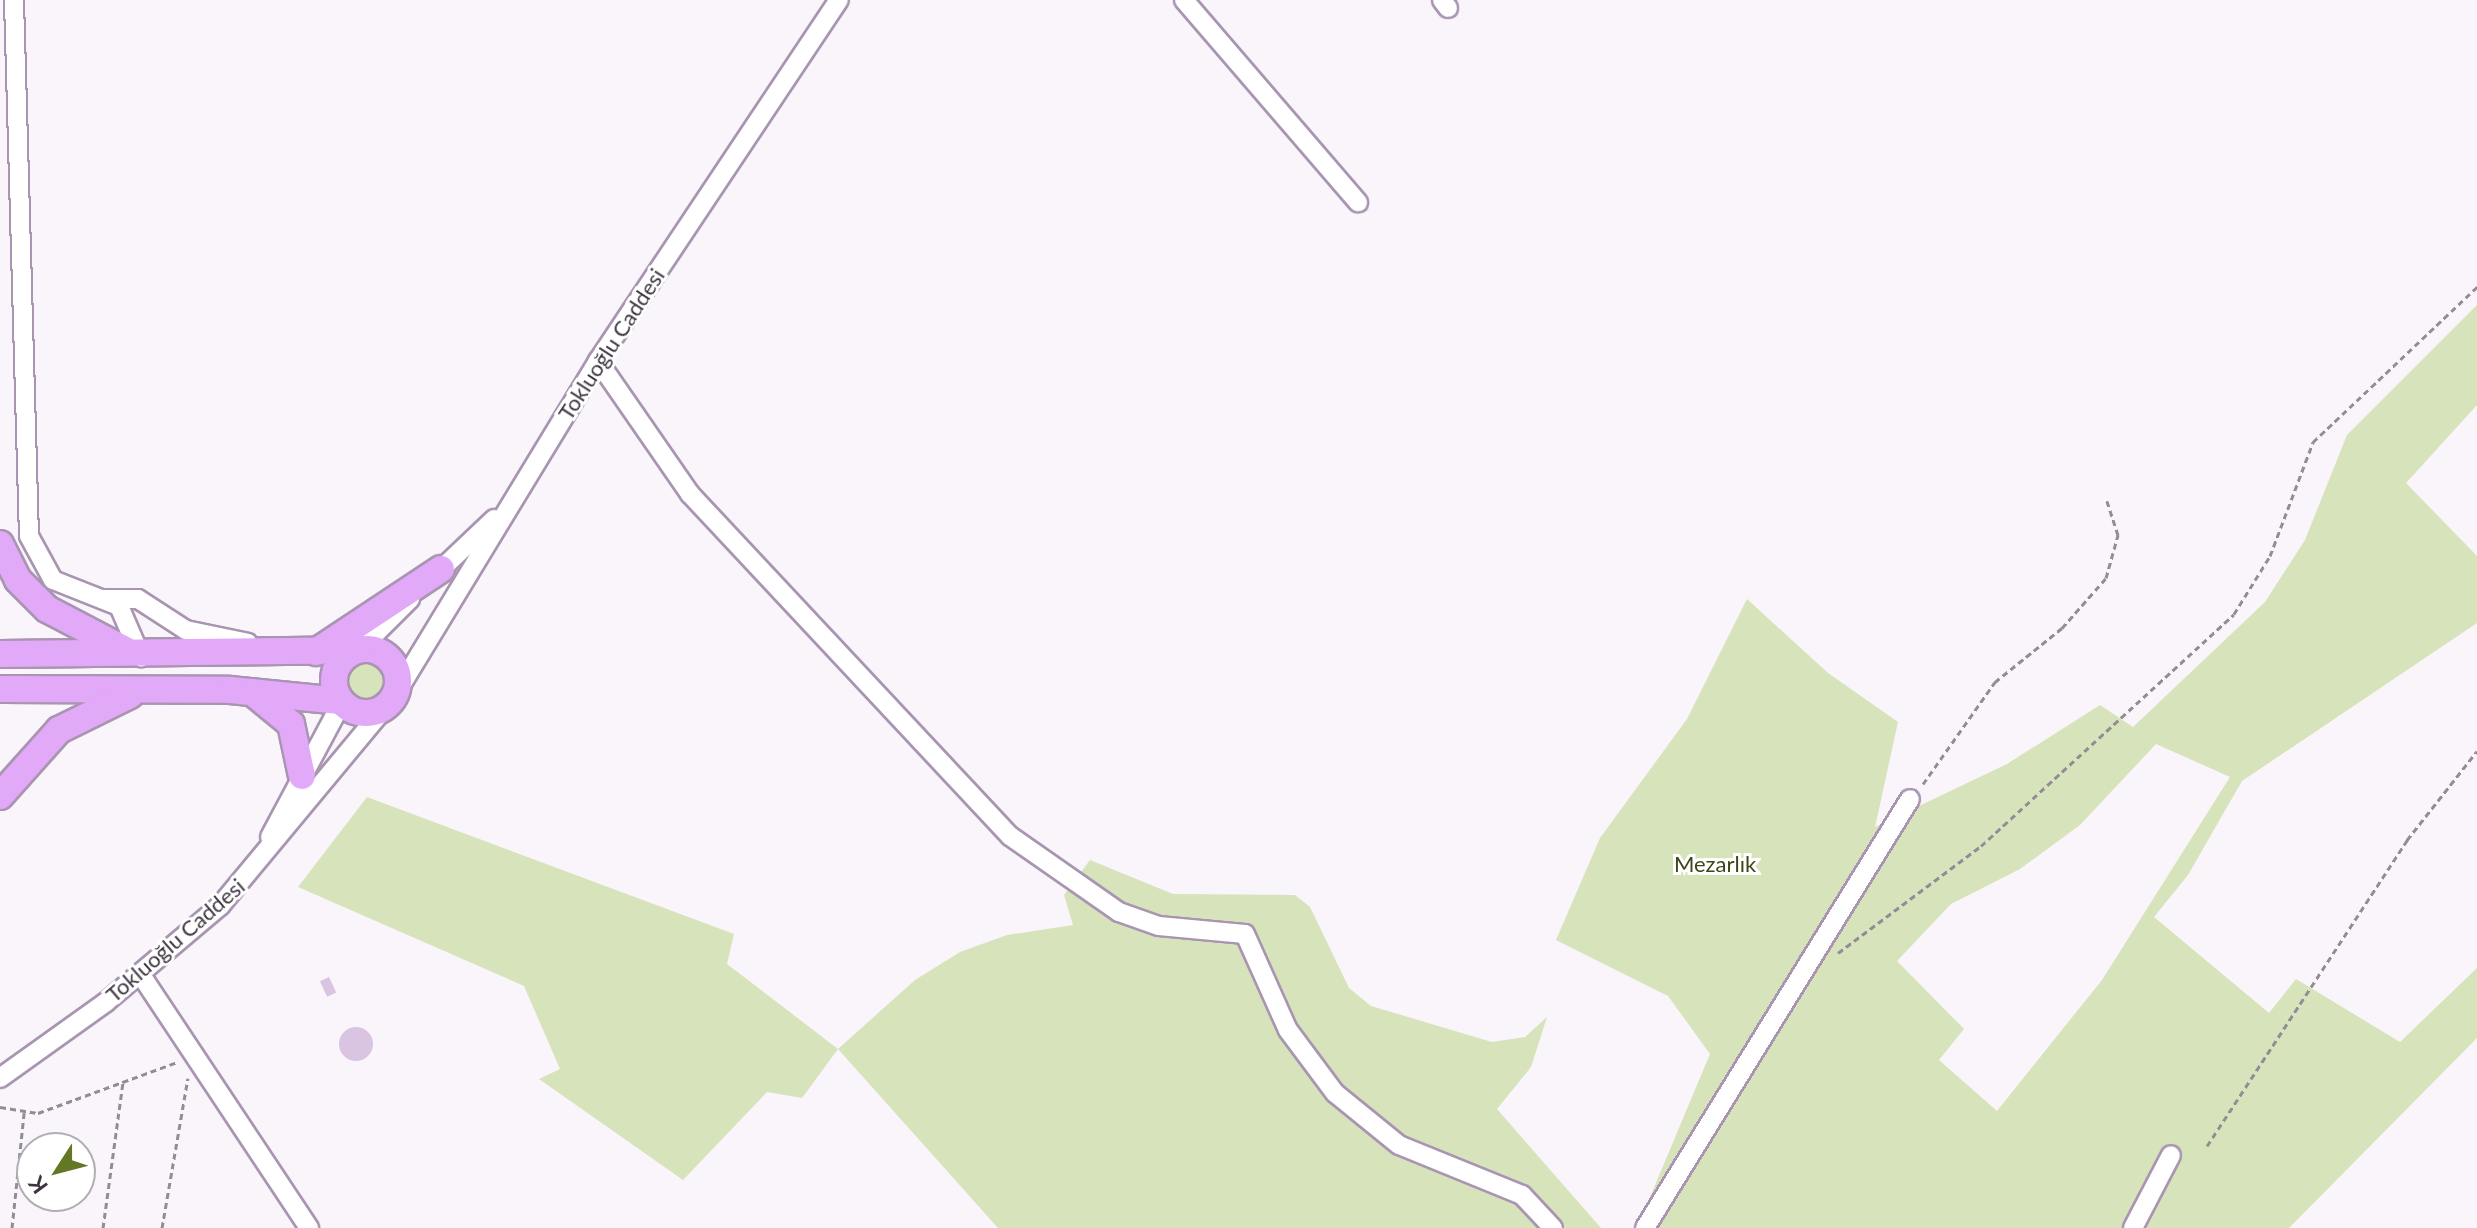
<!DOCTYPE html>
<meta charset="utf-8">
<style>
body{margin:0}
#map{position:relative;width:2477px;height:1228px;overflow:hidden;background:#f9f5fb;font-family:Lato,sans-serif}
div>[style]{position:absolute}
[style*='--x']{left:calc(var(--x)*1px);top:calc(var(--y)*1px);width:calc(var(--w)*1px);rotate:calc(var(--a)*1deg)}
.green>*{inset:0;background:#d7e3bb}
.round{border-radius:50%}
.building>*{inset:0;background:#d9c4e2;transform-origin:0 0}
.path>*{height:3px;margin-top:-1.5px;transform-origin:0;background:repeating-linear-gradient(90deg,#938c95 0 6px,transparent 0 10px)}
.roads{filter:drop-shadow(2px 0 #a995b1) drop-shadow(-2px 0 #a995b1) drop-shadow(0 2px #a995b1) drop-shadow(0 -2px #a995b1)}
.minor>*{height:18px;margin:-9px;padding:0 9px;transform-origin:9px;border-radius:9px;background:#fff}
.highway>*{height:26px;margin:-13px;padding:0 13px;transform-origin:13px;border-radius:13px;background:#e2a9f8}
.highway>.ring{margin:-13px;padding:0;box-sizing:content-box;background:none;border:26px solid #e2a9f8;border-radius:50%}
span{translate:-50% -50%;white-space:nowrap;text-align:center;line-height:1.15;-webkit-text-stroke:6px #fff;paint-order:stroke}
.street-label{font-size:22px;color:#3d3540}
.park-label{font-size:22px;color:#3c4718}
.north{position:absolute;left:16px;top:1132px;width:80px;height:80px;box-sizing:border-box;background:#fff;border:2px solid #b1aeb3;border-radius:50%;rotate:234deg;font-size:22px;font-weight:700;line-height:32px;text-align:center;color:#3d3540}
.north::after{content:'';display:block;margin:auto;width:28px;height:36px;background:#647725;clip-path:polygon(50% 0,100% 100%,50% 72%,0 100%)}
</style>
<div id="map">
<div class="green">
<i style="clip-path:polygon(evenodd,2477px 305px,2477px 405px,2406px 483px,2477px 556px,2477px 623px,2242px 781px,2188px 875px,2154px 917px,2269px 1013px,2296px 979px,2400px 1042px,2477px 968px,2477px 1038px,2289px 1228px,1637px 1228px,1710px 1054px,1668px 996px,1556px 940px,1600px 838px,1687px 719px,1747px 599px,1828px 673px,1898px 722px,1875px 827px,2007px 764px,2100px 705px,2133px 727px,2265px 602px,2305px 540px,2347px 435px,2477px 305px,2156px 744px,2230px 777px,2102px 980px,1997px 1111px,1939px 1060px,1964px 1029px,1897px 961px,1951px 904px,2020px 869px,2080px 825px,2156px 744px)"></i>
<i class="round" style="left:342px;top:655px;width:50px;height:50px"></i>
<i style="clip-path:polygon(367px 797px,734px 934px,727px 964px,838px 1049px,915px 980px,960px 952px,1007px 935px,1073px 925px,1064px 895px,1090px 860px,1173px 894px,1295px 895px,1310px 907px,1349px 988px,1371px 1006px,1492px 1042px,1525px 1037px,1547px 1017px,1531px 1067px,1497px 1109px,1601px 1228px,998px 1228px,838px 1049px,802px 1098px,767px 1092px,683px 1180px,539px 1079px,560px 1069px,524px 986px,298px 887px)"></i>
</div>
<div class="building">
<i style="left:329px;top:977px;width:17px;height:10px;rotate:65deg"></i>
<i class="round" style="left:339px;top:1027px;width:34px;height:34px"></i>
</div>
<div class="path">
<i style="--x:1923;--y:784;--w:125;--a:-54.8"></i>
<i style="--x:1995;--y:682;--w:86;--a:-38.9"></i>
<i style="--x:2062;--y:628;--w:67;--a:-48.7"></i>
<i style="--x:2106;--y:578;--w:45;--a:-74.4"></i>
<i style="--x:2118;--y:535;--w:36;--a:-108"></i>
<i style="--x:1838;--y:953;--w:179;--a:-36.8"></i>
<i style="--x:1981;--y:846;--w:343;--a:-42.5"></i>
<i style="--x:2234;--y:614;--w:68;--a:-58.2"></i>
<i style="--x:2270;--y:556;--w:122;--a:-69.3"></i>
<i style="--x:2313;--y:442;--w:226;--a:-43.4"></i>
<i style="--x:0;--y:1107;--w:38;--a:9"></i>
<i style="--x:38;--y:1113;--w:148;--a:-20.1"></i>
<i style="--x:2207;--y:1146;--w:366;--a:-56.8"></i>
<i style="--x:2407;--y:840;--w:113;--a:-51.8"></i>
<i style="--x:12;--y:1228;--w:116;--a:-84"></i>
<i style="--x:103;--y:1228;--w:147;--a:-82.2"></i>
<i style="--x:162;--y:1228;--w:152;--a:-80.2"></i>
</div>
<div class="roads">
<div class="minor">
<i style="--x:14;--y:0;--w:536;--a:88.4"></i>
<i style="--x:29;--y:536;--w:50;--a:61.4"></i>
<i style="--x:53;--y:580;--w:71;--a:21.5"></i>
<i style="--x:119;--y:606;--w:56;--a:66.7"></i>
<i style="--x:1184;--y:0;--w:267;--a:49.3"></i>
<i style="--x:1442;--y:0;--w:10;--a:53"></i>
<i style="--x:598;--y:361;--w:162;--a:55.3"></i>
<i style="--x:690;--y:494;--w:468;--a:46.9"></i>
<i style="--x:1010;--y:836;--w:133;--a:34.9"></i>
<i style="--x:1119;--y:912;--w:42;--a:19.3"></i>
<i style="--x:1159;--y:926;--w:86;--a:5.3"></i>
<i style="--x:1245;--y:934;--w:105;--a:65.9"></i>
<i style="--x:1288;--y:1030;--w:79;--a:53.3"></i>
<i style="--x:1335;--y:1093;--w:82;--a:39.1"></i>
<i style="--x:1399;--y:1145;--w:133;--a:22.1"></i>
<i style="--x:1522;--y:1195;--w:45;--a:46.8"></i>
<i style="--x:434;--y:576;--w:83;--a:-43.5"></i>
<i style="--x:104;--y:599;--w:34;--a:0"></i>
<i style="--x:138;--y:599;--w:57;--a:32.9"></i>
<i style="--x:186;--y:630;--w:63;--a:11.8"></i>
<i style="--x:360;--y:649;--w:71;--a:-45"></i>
<i style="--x:395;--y:695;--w:391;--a:-58.7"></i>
<i style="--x:598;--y:361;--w:434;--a:-56.3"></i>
<i style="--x:270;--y:837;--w:153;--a:-61.9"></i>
<i style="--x:141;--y:975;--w:304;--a:56.4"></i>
<i style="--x:0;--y:1078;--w:130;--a:-35.6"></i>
<i style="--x:106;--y:1002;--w:149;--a:-40.1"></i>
<i style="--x:220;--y:906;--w:263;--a:-50.3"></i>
<i style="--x:1645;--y:1228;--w:504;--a:-58.3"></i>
<i style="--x:2133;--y:1228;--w:82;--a:-62.5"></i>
</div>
<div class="highway">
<i style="--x:0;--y:544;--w:40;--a:63.4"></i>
<i style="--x:18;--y:580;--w:41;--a:45"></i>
<i style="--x:47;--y:609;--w:90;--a:27.7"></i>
<i class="ring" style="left:334px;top:649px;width:38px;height:38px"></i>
<i style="--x:316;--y:652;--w:150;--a:-33.6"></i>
<i style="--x:0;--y:654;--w:357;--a:-0.6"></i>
<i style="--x:0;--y:689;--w:230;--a:0.2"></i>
<i style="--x:230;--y:690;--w:111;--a:5.7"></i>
<i style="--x:252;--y:692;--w:50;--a:39.4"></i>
<i style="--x:291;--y:724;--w:53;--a:78.1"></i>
<i style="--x:0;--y:796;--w:89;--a:-48.2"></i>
<i style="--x:59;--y:730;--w:79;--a:-26.2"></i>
</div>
</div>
<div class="street-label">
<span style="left:611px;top:344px;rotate:-57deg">Tokluoğlu Caddesi</span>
<span style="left:175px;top:940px;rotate:-41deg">Tokluoğlu Caddesi</span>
</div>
<div class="park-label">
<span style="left:1715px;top:864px">Mezarlık</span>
</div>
<div class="north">K</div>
</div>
